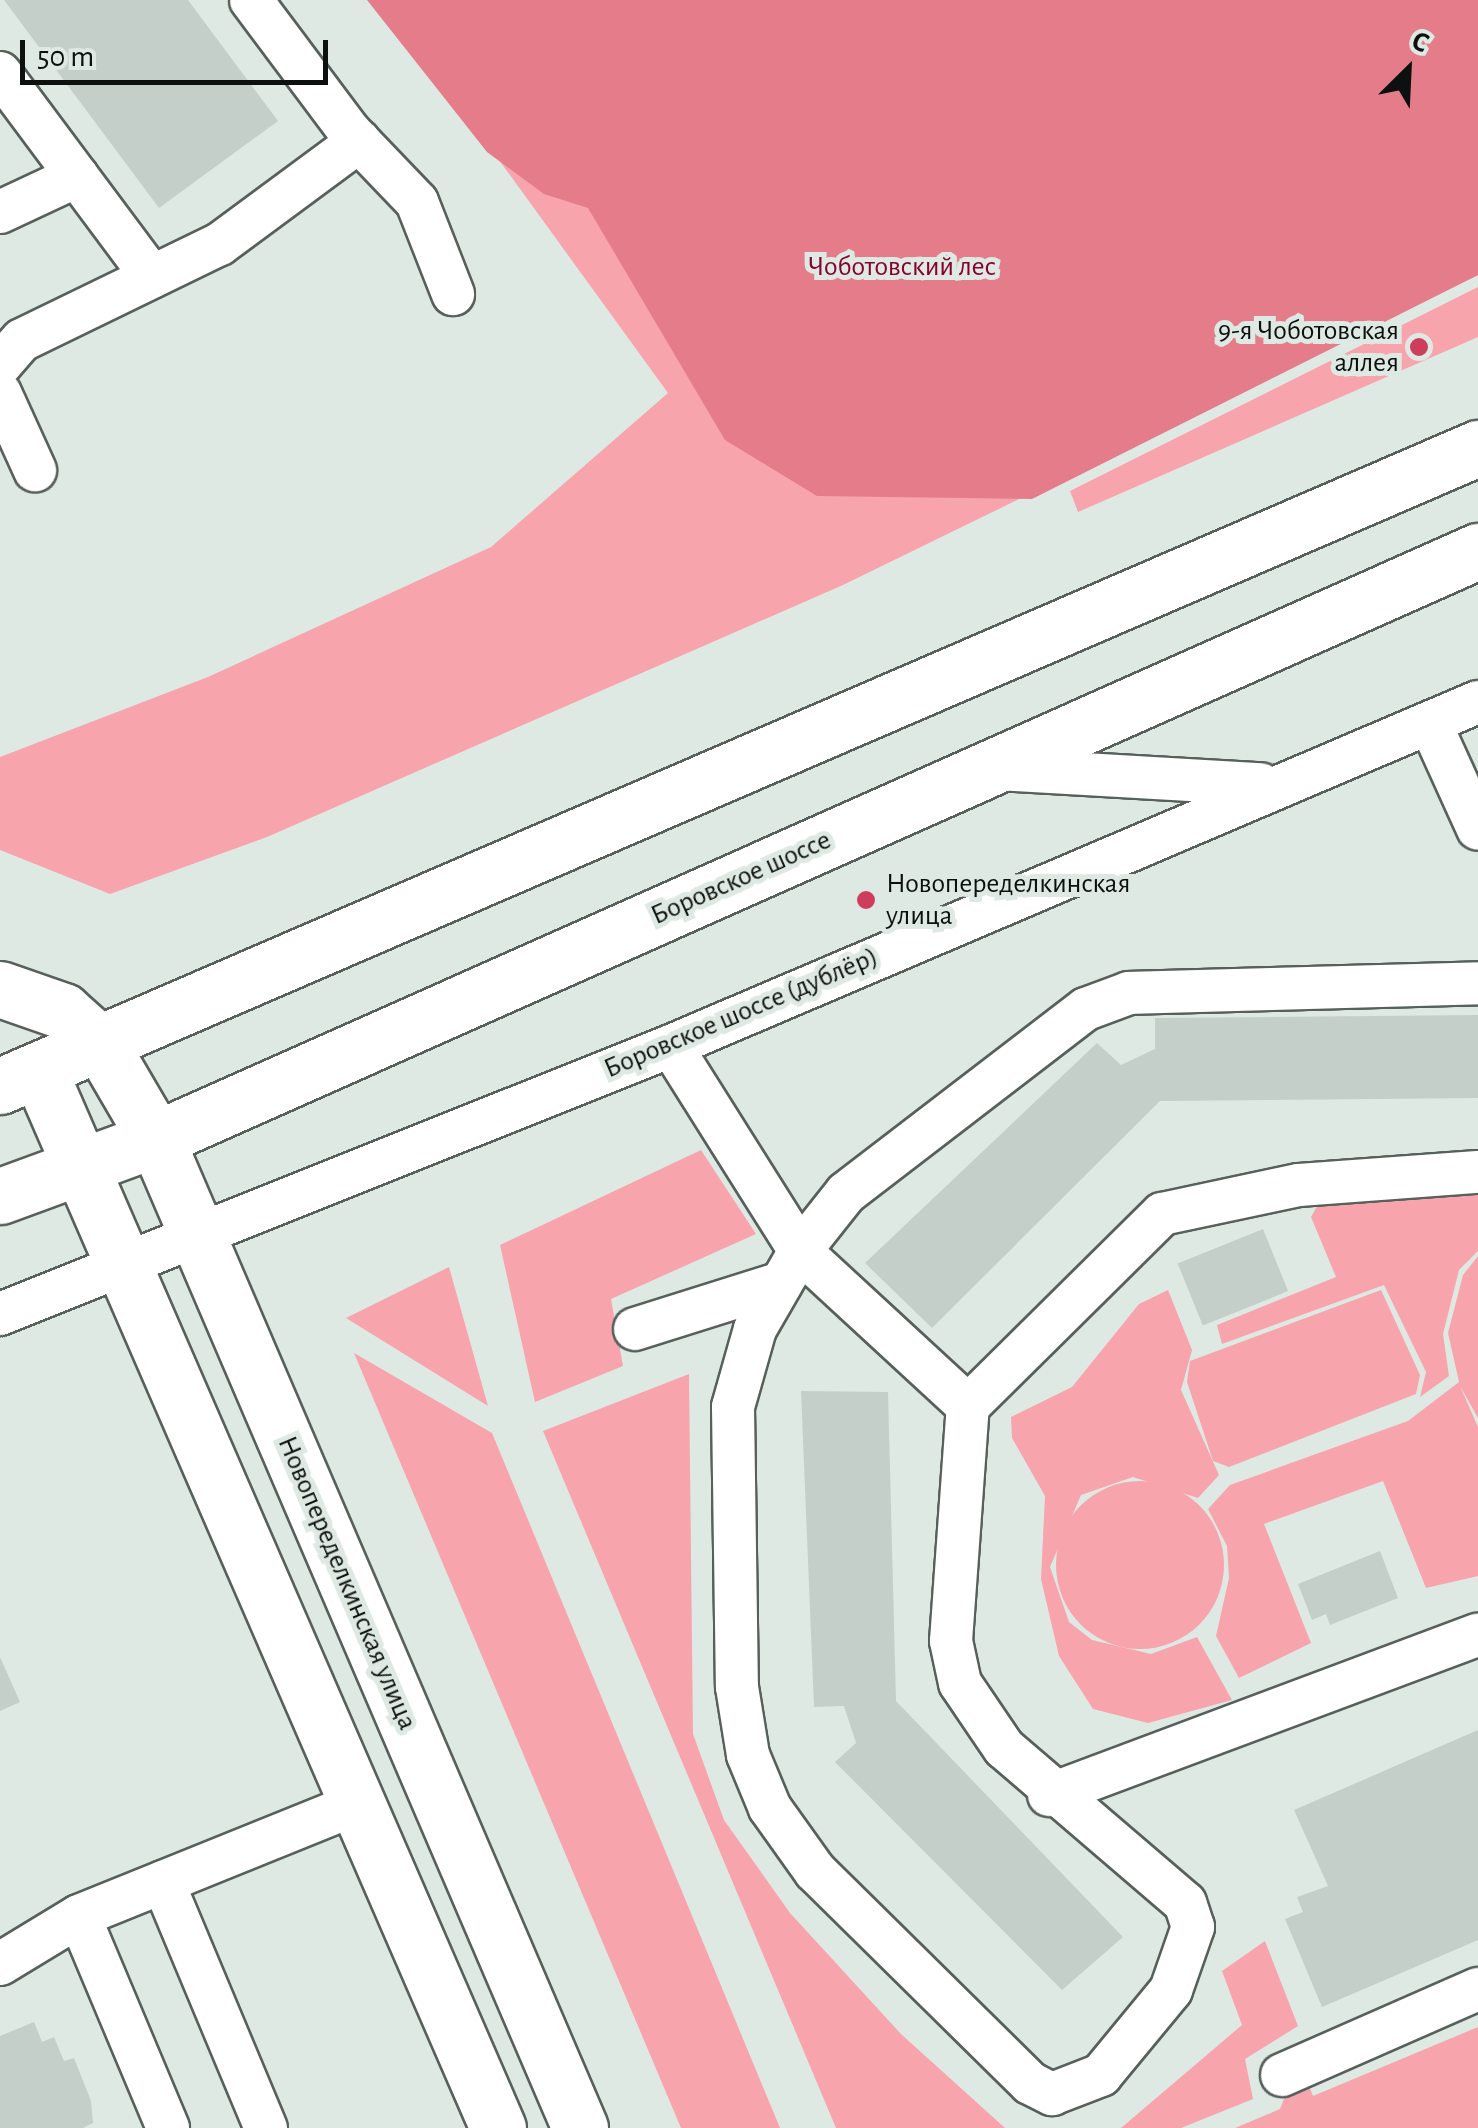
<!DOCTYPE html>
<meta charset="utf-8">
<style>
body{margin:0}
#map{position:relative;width:1478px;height:2128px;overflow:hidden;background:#dee9e3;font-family:"Alegreya Sans",sans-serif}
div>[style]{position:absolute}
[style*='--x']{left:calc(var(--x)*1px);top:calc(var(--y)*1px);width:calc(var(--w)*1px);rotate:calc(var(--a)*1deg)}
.green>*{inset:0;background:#f8a4ad}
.round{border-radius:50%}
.forest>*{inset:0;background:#e47c8a}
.building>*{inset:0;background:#c5cfc9;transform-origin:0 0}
.roads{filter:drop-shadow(2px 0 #57605b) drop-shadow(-2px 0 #57605b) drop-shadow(0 2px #57605b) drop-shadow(0 -2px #57605b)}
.minor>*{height:42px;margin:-21px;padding:0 21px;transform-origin:21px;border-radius:21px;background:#fff}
.major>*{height:55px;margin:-27.5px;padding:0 27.5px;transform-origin:27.5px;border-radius:27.5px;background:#fff}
.dots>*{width:28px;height:28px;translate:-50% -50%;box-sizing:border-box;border:5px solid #dee9e3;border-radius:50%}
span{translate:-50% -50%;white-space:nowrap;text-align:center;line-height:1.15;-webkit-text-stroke:10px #dee9e3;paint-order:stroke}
.park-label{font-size:28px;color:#88012f}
.poi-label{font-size:28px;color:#0c100e}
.right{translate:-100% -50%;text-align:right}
.left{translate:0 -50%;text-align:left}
.street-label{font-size:28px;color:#0c100e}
.north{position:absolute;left:1358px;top:20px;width:100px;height:100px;-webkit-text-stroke:8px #dee9e3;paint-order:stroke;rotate:24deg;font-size:28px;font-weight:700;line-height:40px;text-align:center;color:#0c100e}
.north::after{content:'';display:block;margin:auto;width:35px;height:45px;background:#0c100e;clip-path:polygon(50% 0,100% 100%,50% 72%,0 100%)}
.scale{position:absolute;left:20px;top:40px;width:308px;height:45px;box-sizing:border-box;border:5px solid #0c100e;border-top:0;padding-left:12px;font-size:30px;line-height:35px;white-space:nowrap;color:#0c100e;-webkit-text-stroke:8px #dee9e3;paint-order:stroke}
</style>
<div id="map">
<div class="green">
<i style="clip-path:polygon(383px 0,1478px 0,1478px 275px,843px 585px,267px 837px,110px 894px,0 850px,0 757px,208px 677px,491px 547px,668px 393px)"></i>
<i style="clip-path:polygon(1478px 287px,1478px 337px,1078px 512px,1070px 491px)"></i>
<i style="clip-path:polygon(701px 1150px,756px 1234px,611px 1299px,623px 1366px,535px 1402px,500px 1245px)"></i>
<i style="clip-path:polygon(1478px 1187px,1478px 1251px,1459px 1270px,1443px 1334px,1449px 1376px,1420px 1397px,1426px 1372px,1384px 1285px,1222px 1344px,1217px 1325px,1336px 1277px,1311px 1217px,1325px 1192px)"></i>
<i style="clip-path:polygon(1478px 1256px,1478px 1418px,1460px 1386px,1478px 1427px,1478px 1576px,1426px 1588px,1383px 1481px,1264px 1524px,1311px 1643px,1239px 1678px,1216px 1636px,1229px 1578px,1227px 1546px,1208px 1509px,1230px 1485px,1408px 1421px,1459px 1382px,1448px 1333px,1463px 1275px)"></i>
<i style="clip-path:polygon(449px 1267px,488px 1406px,346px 1318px)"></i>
<i style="clip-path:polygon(1168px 1290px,1192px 1350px,1181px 1390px,1219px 1475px,1198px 1498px,1133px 1477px,1081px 1495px,1050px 1567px,1069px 1622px,1092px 1640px,1151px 1654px,1197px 1637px,1232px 1700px,1148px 1723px,1093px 1709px,1059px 1656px,1041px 1579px,1045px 1496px,1012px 1438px,1011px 1417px,1072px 1387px,1139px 1304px)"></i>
<i style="clip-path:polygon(1381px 1290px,1420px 1375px,1416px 1394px,1229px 1467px,1213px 1461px,1187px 1382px,1190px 1361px)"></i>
<i style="clip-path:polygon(354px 1353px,492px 1433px,780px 2128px,681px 2128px)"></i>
<i style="clip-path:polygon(689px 1374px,693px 1734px,724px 1820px,790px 1913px,901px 2034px,1005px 2128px,836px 2128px,543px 1431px)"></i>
<i class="round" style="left:1056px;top:1481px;width:168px;height:168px"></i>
<i style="clip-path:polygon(1265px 1941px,1298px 2026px,1245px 2059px,1253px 2099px,1181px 2128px,1121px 2128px,1242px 2025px,1222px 1971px)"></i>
<i style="clip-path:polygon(1478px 2027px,1478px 2128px,1235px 2128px,1280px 2109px,1289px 2086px,1306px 2079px,1313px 2096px)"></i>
</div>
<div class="forest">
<i style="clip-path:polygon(367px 0,1478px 0,1478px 275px,1032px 499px,817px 496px,725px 440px,588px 208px,544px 194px,487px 152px)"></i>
</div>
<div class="building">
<i style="clip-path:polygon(4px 0,188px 0,278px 121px,159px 208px)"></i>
<i style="clip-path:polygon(1478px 1015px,1478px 1098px,1160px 1101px,932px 1328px,865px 1263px,1097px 1043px,1121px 1065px,1155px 1049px,1155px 1018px)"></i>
<i style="left:1263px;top:1229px;width:67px;height:92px;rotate:68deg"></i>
<i style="clip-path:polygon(801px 1391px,888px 1392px,896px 1701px,1123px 1937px,1062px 1990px,835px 1762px,856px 1743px,844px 1706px,814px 1707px)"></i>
<i style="clip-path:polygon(1380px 1551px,1398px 1598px,1330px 1625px,1326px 1614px,1312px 1620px,1298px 1584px)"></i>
<i style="clip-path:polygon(0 1657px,20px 1702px,0 1711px)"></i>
<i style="clip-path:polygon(1478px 1730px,1478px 1940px,1322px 2007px,1285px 1919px,1303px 1912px,1297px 1897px,1328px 1886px,1294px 1810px)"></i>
<i style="clip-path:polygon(34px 2022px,42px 2042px,54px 2037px,64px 2061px,74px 2058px,91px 2101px,93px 2123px,83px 2128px,0 2128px,0 2036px)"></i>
</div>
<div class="roads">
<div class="minor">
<i style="--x:251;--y:0;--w:164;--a:53.2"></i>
<i style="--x:349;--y:131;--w:98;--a:46.2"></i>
<i style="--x:417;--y:202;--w:99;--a:68.6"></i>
<i style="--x:0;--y:73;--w:254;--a:53.3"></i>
<i style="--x:0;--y:212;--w:85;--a:-25.1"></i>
<i style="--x:0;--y:365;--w:33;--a:-49"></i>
<i style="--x:22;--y:340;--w:220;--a:-25.9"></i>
<i style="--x:220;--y:244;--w:173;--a:-36.5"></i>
<i style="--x:0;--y:393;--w:85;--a:65.6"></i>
<i style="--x:1430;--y:723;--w:116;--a:65.6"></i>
<i style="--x:997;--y:769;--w:264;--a:3.3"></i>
<i style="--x:671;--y:1046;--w:242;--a:57.8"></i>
<i style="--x:800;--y:1251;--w:90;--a:120"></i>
<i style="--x:755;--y:1329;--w:81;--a:105.8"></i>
<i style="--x:733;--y:1407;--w:280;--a:89.2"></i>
<i style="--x:737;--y:1687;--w:69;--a:80.8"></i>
<i style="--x:748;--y:1755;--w:57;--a:67.5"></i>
<i style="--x:770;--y:1808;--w:77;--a:54.5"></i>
<i style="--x:815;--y:1871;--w:302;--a:44.6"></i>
<i style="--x:1030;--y:2083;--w:25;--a:27"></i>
<i style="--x:1052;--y:2094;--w:53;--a:-21.2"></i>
<i style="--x:1101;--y:2075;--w:110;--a:-50.5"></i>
<i style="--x:1171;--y:1990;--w:67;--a:-70.8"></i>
<i style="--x:1193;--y:1927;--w:25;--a:-108"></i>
<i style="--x:1185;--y:1903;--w:238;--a:-139.4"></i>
<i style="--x:1004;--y:1748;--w:78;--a:-124.1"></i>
<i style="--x:960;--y:1683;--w:43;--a:-102.1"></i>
<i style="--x:951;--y:1641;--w:236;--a:-85.9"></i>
<i style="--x:968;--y:1406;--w:273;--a:-44.7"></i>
<i style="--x:1162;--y:1214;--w:140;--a:-12"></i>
<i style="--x:1299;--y:1185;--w:179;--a:-4.2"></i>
<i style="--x:0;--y:1314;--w:723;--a:-21.77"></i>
<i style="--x:671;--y:1046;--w:877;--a:-23.09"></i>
<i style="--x:635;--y:1329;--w:153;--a:-17.5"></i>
<i style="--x:968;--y:1406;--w:229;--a:-137.3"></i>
<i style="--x:800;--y:1251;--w:74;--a:-51.6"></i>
<i style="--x:846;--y:1193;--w:302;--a:-37.5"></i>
<i style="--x:1086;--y:1009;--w:46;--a:-20.4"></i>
<i style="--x:1129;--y:993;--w:349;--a:-1.6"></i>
<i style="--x:1049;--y:1795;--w:458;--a:-20.5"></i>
<i style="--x:163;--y:1882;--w:267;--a:67.3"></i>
<i style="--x:79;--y:1916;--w:230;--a:67.2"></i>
<i style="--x:0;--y:1964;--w:92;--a:-31.3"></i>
<i style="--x:79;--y:1916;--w:304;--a:-22"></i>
<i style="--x:1282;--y:2075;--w:214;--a:-23.7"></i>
</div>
<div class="major">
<i style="--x:0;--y:989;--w:67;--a:19.2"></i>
<i style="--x:63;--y:1011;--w:51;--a:41.8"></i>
<i style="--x:101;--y:1045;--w:109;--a:59.7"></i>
<i style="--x:156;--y:1139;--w:1076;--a:66.79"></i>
<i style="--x:40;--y:1073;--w:1150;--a:66.53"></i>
<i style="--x:0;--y:1086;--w:1610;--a:-23.35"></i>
<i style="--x:0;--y:1196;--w:166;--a:-20.1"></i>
<i style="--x:156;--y:1139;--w:1447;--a:-23.98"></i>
</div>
</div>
<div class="dots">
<i style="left:1419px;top:347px;background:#ce3e5c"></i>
<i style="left:866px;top:900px;background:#ce3e5c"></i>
</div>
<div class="park-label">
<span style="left:902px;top:267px">Чоботовский лес</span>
</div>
<div class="poi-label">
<span class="right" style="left:1399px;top:347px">9-я Чоботовская<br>аллея</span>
<span class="left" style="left:886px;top:900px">Новопеределкинская<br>улица</span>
</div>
<div class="street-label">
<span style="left:741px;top:878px;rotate:-24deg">Боровское шоссе</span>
<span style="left:741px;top:1013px;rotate:-23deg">Боровское шоссе (дублёр)</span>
<span style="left:347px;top:1583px;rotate:67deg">Новопеределкинская улица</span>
</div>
<div class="north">С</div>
<div class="scale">50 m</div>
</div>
